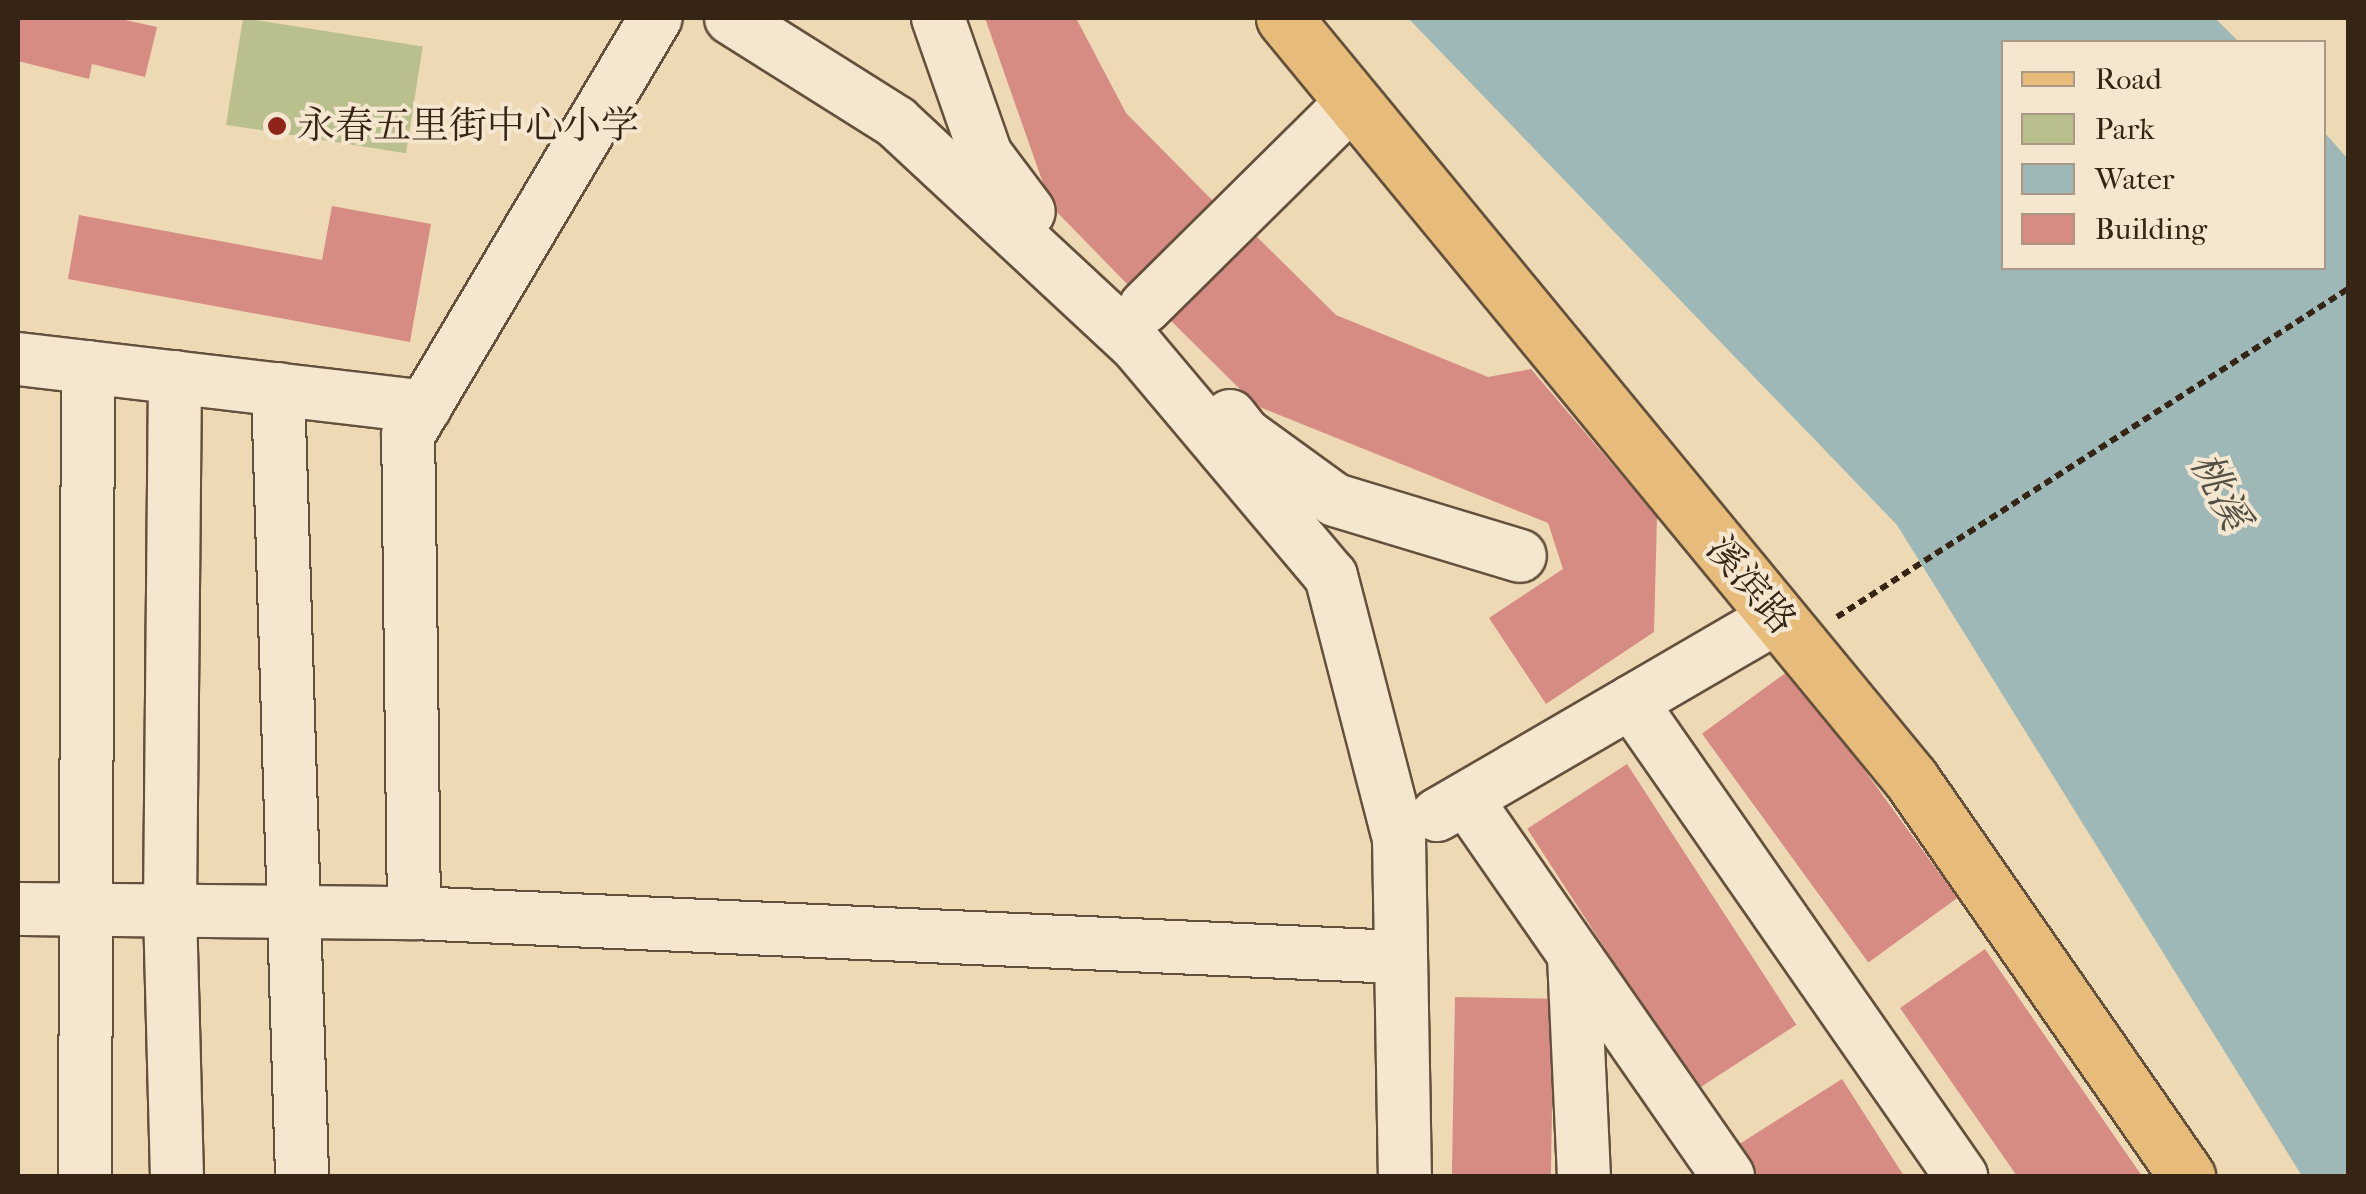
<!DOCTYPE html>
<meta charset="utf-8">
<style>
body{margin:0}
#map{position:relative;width:2366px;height:1194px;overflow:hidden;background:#eed9b5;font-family:"IM FELL French Canon","Noto Serif SC",serif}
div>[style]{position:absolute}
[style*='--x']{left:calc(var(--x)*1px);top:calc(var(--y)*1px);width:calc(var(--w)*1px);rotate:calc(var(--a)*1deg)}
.green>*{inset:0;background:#b9bf8d;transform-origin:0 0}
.water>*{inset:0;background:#9db8b7}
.building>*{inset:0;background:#d68c83;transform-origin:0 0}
.path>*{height:6px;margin-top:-3px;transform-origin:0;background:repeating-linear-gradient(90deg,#362415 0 8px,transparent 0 13px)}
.roads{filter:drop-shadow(2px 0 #64513d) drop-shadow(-2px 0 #64513d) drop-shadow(0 2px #64513d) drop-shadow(0 -2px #64513d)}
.minor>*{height:52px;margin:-26px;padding:0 26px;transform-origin:26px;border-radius:26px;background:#f4e6cf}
.major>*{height:55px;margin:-27.5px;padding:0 27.5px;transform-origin:27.5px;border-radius:27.5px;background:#e7bc7a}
.dots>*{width:28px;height:28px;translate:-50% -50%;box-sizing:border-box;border:5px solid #f4e6cf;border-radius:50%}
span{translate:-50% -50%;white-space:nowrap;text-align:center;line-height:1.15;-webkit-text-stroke:8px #f4e6cf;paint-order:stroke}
.poi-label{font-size:38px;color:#362415}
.left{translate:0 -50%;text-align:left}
.street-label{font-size:38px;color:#362415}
.water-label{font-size:40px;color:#555046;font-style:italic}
.frame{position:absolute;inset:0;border:20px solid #362415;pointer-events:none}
.legend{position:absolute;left:2001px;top:40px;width:325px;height:230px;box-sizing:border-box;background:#f4e6cf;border:2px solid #a89885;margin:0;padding:12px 18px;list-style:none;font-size:30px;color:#362415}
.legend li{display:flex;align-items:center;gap:20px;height:50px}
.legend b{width:50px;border:2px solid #a89885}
</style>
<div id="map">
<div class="green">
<i style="left:243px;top:18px;width:182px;height:108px;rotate:9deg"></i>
</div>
<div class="water">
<i style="clip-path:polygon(1408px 18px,2215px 18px,2239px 42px,2004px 42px,2004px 268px,2324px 268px,2324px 132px,2348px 159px,2348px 1176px,2302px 1176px,1897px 525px)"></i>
</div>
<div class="building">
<i style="clip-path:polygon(18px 18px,116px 18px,157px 27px,145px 77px,92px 64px,89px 79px,18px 61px)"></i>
<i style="clip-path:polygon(985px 18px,1076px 18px,1126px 113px,1216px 204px,1129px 286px,1051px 206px)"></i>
<i style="clip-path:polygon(332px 206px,431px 224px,410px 342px,68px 279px,79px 215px,322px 260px)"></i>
<i style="clip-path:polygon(1244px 224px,1336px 315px,1488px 377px,1531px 369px,1657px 517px,1654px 632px,1546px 704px,1489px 618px,1563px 569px,1548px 523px,1257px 406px,1160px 310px)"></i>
<i style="left:1791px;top:669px;width:283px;height:110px;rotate:54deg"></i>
<i style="left:1627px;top:764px;width:311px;height:119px;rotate:57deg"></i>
<i style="clip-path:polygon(1985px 949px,2142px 1176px,2017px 1176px,1900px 1008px)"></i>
<i style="left:1455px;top:997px;width:99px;height:179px;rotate:1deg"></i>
<i style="clip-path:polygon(1842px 1079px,1904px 1176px,1751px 1176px,1733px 1148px)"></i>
</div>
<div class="path">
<i style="--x:1837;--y:617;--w:607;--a:-32.7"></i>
</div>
<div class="roads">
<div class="minor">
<i style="--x:731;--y:18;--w:195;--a:32.2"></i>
<i style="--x:896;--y:122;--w:329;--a:42.9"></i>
<i style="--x:1137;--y:346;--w:301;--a:49.9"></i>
<i style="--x:1331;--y:576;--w:271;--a:75.5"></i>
<i style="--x:1399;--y:838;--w:338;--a:89"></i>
<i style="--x:938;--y:18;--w:145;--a:70.7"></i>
<i style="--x:986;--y:155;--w:71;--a:53"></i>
<i style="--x:1145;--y:307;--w:293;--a:-44.7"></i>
<i style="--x:18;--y:359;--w:410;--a:6.7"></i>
<i style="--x:175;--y:377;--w:533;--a:90.54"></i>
<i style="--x:170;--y:910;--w:266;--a:88.5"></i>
<i style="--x:278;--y:389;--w:787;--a:88.25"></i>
<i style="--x:1230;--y:416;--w:23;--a:52"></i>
<i style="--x:1244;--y:434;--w:112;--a:36"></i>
<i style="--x:1335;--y:500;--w:193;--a:16.8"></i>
<i style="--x:1631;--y:702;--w:578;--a:55.15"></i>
<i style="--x:1466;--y:799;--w:459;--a:55.2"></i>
<i style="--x:1437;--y:815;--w:393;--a:-30.2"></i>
<i style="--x:18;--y:909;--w:396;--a:0.6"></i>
<i style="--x:414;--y:913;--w:987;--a:2.56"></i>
<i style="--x:414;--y:913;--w:478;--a:-90.7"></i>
<i style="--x:408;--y:435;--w:485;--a:-59.3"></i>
<i style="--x:1574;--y:957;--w:219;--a:87.4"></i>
<i style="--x:85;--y:1176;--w:809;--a:-89.79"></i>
</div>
<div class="major">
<i style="--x:1284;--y:18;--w:986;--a:50.51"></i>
<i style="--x:1911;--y:779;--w:484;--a:55.2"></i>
</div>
</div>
<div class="dots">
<i style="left:277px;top:126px;background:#8f2418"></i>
</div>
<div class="poi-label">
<span class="left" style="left:297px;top:126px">永春五里街中心小学</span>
</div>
<div class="street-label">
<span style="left:1751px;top:585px;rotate:50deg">溪滨路</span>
</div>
<div class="water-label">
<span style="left:2220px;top:491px;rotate:63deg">桃溪</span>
</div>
<div class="frame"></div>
<ul class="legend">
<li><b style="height:12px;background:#e7bc7a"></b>Road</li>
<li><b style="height:28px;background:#b9bf8d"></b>Park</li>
<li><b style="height:28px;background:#9db8b7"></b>Water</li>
<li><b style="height:28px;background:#d68c83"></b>Building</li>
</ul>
</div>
